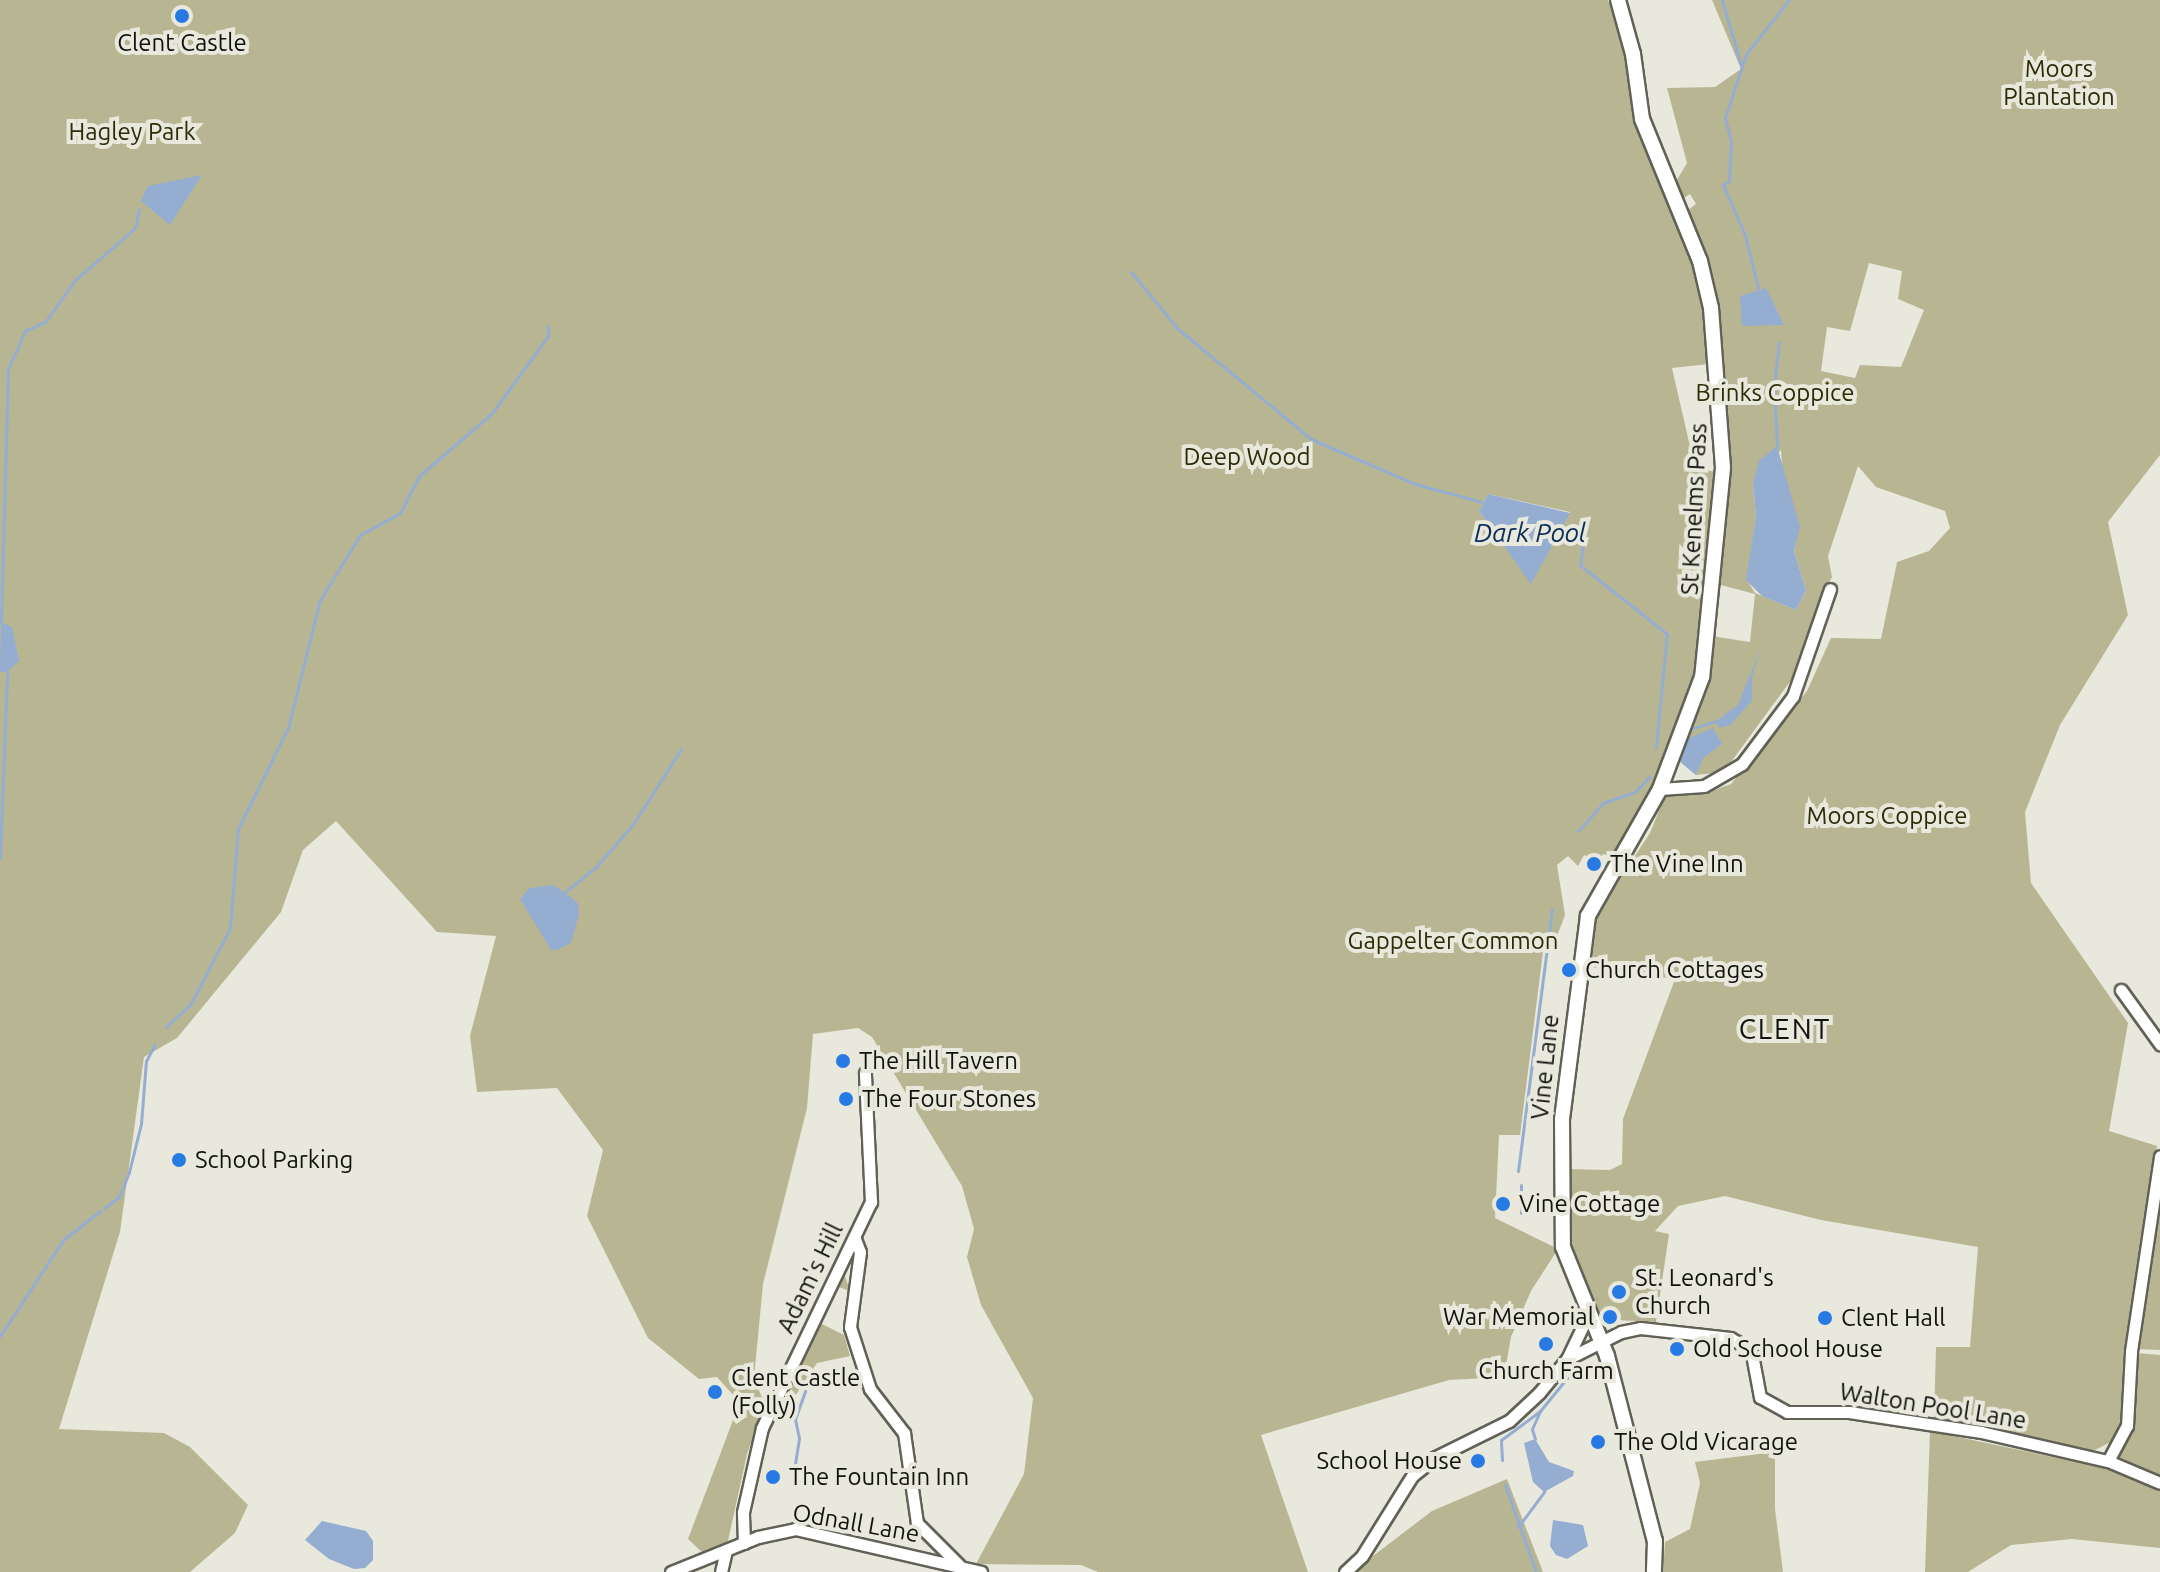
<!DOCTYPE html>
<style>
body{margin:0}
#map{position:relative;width:2160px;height:1572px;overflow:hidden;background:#e9e8dc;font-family:Ubuntu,sans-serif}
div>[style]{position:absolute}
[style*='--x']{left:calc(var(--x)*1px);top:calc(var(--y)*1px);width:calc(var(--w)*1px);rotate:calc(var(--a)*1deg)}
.green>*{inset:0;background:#b8b692}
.water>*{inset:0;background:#94add1}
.stream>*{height:3px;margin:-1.5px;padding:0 1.5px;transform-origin:1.5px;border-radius:1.5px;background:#94add1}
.roads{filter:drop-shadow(2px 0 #626156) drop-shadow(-2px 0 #626156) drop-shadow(0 2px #626156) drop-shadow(0 -2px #626156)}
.minor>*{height:11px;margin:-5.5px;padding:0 5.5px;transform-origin:5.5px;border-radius:5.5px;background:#fff}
.tertiary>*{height:14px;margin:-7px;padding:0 7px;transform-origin:7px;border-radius:7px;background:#fff}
.dots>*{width:22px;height:22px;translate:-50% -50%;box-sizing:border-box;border:4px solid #e9e8dc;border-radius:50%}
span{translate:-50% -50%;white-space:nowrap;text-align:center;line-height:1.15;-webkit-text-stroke:8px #e9e8dc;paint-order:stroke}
.poi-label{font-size:24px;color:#12120e}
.left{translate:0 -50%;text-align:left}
.right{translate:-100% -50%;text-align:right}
.park-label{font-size:24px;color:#2e2b07}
.street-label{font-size:24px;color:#12120e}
.water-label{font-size:26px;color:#0b2d59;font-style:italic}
.quarter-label{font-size:28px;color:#12120e;letter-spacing:2px}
</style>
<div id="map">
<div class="green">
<i style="clip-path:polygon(evenodd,0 0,1608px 0,1702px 295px,1709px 364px,1672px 368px,1695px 468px,1716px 472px,1695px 674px,1655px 785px,1618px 859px,1603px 854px,1598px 862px,1584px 855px,1578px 866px,1568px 856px,1557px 865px,1565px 915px,1554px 944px,1544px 944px,1520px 1135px,1499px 1135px,1495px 1218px,1558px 1249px,1531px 1291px,1511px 1337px,1504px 1377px,1449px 1380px,1261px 1435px,1308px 1572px,1098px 1572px,1081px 1565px,976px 1564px,1024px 1474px,1033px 1398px,981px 1305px,967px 1257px,974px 1229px,962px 1186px,872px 1037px,858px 1028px,813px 1034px,807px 1108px,763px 1284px,754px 1378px,765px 1405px,747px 1454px,728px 1541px,704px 1554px,688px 1539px,735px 1415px,734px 1396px,717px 1377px,699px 1379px,648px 1338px,587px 1216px,603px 1150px,557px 1088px,477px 1092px,470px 1036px,496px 936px,437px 932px,336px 821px,303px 850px,281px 912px,177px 1038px,144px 1057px,120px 1232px,59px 1429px,164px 1433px,190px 1447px,248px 1505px,235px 1533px,190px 1572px,0 1572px,0 0,1488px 494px,1570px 512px,1531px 583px,1479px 511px,1488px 494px)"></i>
<i style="clip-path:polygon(evenodd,1712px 0,2160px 0,2160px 455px,2108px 522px,2128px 615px,2060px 725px,2025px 812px,2031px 883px,2128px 1023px,2109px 1131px,2157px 1146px,2121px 1426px,2113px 1441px,2093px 1451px,1934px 1419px,1936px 1347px,1970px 1347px,1978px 1247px,1821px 1220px,1725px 1196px,1678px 1206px,1655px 1231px,1669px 1234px,1656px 1322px,1596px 1319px,1577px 1277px,1569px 1238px,1565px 1169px,1610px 1170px,1622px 1164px,1623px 1119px,1675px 979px,1584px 966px,1594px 918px,1650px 833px,1666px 793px,1709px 792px,1731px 784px,1807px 691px,1831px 638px,1881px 639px,1897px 562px,1929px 551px,1950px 528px,1945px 511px,1876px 487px,1858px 466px,1828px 556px,1832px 577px,1822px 596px,1821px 616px,1792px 679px,1731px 762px,1715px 773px,1696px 775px,1673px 756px,1706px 693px,1711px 636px,1750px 642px,1755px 594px,1717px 584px,1728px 470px,1725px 375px,1716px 305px,1688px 210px,1696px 204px,1690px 194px,1684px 198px,1675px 183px,1687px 163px,1667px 88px,1715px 87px,1741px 69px,1712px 0,1869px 263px,1902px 271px,1898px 299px,1924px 310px,1901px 367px,1860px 365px,1855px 378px,1821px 371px,1827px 327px,1850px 331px,1869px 263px,1712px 0,1781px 450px,1783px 482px,1799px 527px,1794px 551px,1806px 590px,1796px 610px,1755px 593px,1747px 580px,1756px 517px,1753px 483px,1781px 450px)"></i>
<i style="clip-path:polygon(2160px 1205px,2160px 1350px,2137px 1349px)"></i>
<i style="clip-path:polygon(845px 1276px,850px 1291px,839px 1287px,820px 1323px,844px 1335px,850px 1356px,817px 1363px,789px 1405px,779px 1401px,838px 1278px)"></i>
<i style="clip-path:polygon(2137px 1353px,2160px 1355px,2160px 1478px,2116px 1458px,2134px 1423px)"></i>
<i style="clip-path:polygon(1930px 1431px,2104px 1468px,2160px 1491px,2160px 1548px,2072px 1539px,2011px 1545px,1968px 1572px,1925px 1572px)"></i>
<i style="clip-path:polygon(1775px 1452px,1775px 1509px,1783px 1572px,1663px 1572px,1665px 1542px,1690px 1529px,1700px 1483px,1695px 1462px)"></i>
<i style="clip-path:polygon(1507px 1479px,1543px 1572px,1352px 1572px,1432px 1511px)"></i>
</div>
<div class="water">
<i style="clip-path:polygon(202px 175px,170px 225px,141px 201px,148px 186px)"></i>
<i style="clip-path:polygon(1766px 288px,1784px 325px,1742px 326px,1740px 296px)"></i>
<i style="clip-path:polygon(1777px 446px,1800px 527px,1794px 551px,1806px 590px,1796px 610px,1762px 596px,1746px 580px,1756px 517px,1753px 483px,1759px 461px)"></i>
<i style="clip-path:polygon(1488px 494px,1570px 513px,1531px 584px,1479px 511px)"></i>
<i style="clip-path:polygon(1px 622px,12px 627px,19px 661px,7px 672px,0 672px)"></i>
<i style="clip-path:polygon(1762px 646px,1752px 677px,1752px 701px,1730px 725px,1719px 728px,1716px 721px,1738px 705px)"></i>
<i style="clip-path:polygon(1713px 728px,1722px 744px,1703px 758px,1696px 775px,1678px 760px,1680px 750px,1687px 739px)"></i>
<i style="clip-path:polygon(554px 885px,578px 903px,579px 914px,571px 943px,557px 950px,551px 950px,520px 899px,529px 888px)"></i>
<i style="clip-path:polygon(1535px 1439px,1549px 1462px,1574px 1471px,1573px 1476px,1544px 1492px,1533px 1482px,1524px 1443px)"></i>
<i style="clip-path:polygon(1553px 1520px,1583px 1525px,1588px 1546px,1567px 1559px,1556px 1555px,1550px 1546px)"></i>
<i style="clip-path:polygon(322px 1521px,366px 1531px,373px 1541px,373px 1560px,365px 1568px,354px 1569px,329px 1559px,305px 1540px)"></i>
</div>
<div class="stream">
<i style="--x:1722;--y:0;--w:68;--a:73.7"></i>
<i style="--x:1131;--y:272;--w:74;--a:50.5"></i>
<i style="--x:1178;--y:329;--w:173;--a:39.6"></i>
<i style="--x:1311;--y:439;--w:113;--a:23.4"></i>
<i style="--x:1415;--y:484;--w:69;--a:15"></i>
<i style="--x:1758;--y:288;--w:55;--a:-103.8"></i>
<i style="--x:1745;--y:235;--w:55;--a:-113.7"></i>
<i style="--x:1723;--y:185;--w:7;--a:-34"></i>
<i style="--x:1729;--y:181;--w:40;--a:-87.1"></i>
<i style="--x:1731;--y:141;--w:24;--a:-105"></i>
<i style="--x:1725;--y:118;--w:67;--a:-71.8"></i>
<i style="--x:1746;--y:54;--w:69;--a:-51.5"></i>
<i style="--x:1777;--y:446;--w:60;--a:-92.9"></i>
<i style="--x:1774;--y:386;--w:44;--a:-83.5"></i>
<i style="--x:1587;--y:518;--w:48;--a:98.5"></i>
<i style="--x:1580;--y:565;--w:111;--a:38.4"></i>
<i style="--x:1667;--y:634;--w:114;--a:95.6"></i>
<i style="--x:1;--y:622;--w:253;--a:-88.4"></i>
<i style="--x:8;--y:369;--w:42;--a:-65.9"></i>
<i style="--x:25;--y:331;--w:23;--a:-25"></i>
<i style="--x:46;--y:321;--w:49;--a:-55"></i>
<i style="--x:74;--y:281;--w:81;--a:-41"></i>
<i style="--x:135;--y:228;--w:19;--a:-78"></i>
<i style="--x:1690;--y:729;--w:27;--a:-17"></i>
<i style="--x:1578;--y:831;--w:38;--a:-48"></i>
<i style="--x:1603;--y:803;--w:34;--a:-19"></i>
<i style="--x:1635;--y:792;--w:21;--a:-47"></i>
<i style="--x:0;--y:858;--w:186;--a:-87.8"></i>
<i style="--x:565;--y:892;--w:38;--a:-39"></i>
<i style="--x:595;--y:868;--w:60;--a:-49.1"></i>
<i style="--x:634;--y:823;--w:88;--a:-57.6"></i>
<i style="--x:166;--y:1027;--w:33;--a:-43"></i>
<i style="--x:190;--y:1005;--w:87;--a:-62.5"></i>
<i style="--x:230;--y:928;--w:99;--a:-85.4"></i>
<i style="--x:238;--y:829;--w:113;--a:-63.7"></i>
<i style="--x:288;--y:728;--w:132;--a:-76"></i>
<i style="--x:320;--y:600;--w:76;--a:-58.4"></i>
<i style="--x:360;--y:535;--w:46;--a:-28.8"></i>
<i style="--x:400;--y:513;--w:42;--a:-62.8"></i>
<i style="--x:419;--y:476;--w:96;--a:-40.8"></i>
<i style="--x:492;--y:413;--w:95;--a:-54"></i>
<i style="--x:548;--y:336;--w:10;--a:-90"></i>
<i style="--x:1518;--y:1171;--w:264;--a:-82.6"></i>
<i style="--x:104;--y:1208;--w:19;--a:-36"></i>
<i style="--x:119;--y:1197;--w:27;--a:-68"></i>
<i style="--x:129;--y:1172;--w:49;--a:-76"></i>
<i style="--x:141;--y:1124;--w:63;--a:-85.5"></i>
<i style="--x:146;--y:1061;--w:19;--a:-62"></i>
<i style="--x:1521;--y:1213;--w:28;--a:-90"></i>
<i style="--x:0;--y:1336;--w:115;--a:-56.7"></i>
<i style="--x:63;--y:1240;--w:47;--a:-38.1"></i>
<i style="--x:1535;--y:1439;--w:10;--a:-107"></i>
<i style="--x:1532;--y:1429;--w:20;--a:-66"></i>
<i style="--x:1502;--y:1460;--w:20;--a:-93"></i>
<i style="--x:1501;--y:1440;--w:49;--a:-36.6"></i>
<i style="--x:1540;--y:1411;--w:43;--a:-50.7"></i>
<i style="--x:794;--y:1470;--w:32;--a:-81"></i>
<i style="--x:799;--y:1438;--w:19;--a:-102"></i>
<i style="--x:795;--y:1419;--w:30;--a:-70"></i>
<i style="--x:1505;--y:1485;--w:92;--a:70.4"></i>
<i style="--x:1518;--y:1527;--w:44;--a:-53.4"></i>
</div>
<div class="roads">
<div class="minor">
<i style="--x:1660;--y:789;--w:44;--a:-3.9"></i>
<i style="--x:1704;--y:786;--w:44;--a:-30.1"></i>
<i style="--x:1742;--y:764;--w:85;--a:-53.1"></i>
<i style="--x:1793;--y:696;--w:113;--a:-70.9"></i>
<i style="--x:2121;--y:990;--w:67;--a:54.2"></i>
<i style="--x:855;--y:1239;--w:14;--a:69"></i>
<i style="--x:860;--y:1252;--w:76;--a:97.6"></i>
<i style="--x:850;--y:1327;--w:65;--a:72.1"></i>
<i style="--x:870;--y:1389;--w:56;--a:52.3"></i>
<i style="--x:904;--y:1433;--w:91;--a:81.8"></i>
<i style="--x:917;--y:1523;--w:59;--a:45"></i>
<i style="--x:1567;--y:1359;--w:60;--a:-26.6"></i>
<i style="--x:1621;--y:1332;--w:19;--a:-12"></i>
<i style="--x:1640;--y:1328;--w:91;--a:6.3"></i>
<i style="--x:1730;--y:1338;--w:24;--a:28"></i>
<i style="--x:1751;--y:1349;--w:49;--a:79.4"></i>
<i style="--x:1760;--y:1397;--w:31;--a:29"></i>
<i style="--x:1787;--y:1412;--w:62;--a:0"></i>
<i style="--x:1849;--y:1412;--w:134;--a:8.6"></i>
<i style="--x:1981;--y:1432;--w:130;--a:12.9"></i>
<i style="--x:2108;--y:1461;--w:56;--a:22.9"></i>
<i style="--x:2108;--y:1461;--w:40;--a:-62"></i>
<i style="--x:2127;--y:1426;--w:75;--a:-86.9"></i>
<i style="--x:2131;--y:1351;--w:197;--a:-81.5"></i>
<i style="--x:744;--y:1543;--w:31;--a:-92"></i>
<i style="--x:743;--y:1512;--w:86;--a:-77.3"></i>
<i style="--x:762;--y:1428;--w:251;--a:-64.3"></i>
<i style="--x:871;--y:1202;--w:129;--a:-92.7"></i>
<i style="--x:671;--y:1572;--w:94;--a:-21.9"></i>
<i style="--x:758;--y:1537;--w:38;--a:-12"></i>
<i style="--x:795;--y:1529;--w:191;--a:13"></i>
<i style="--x:721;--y:1572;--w:22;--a:-77"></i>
<i style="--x:1345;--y:1572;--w:23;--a:-43"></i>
<i style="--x:1362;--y:1556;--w:94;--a:-58"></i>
<i style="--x:1412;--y:1476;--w:28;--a:-39"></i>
<i style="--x:1434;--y:1458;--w:84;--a:-26.3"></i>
<i style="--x:1509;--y:1421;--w:41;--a:-43"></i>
<i style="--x:1539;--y:1393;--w:44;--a:-50.5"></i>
<i style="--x:1567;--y:1359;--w:47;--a:-64.5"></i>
</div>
<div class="tertiary">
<i style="--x:1618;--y:0;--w:56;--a:74.5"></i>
<i style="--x:1633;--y:54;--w:66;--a:82.1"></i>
<i style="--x:1642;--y:119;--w:153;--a:67.8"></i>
<i style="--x:1700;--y:261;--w:48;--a:76.8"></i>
<i style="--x:1711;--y:308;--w:160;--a:85.7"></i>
<i style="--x:1723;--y:468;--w:210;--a:95.7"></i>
<i style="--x:1702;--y:677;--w:120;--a:110.6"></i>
<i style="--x:1660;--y:789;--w:146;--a:119.6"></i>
<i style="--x:1588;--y:916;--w:205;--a:97.3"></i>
<i style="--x:1562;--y:1119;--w:128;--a:89.6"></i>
<i style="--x:1563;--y:1247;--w:118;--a:68"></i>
<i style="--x:1607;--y:1356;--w:191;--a:75.5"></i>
<i style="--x:1655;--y:1541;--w:31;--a:92"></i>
</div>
</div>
<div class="dots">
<i style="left:182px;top:16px;background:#2779e4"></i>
<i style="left:1594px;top:864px;background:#2779e4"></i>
<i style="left:1569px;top:970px;background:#2779e4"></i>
<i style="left:843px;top:1061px;background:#2779e4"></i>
<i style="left:846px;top:1099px;background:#2779e4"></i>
<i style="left:179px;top:1160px;background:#2779e4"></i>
<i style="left:1503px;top:1204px;background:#2779e4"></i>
<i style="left:1619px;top:1292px;background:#2779e4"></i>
<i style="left:1610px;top:1317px;background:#2779e4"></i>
<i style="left:1825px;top:1318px;background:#2779e4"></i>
<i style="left:1546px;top:1344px;background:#2779e4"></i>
<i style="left:1677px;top:1349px;background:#2779e4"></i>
<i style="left:715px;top:1392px;background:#2779e4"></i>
<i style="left:1598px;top:1442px;background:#2779e4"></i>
<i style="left:1478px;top:1461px;background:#2779e4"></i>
<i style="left:773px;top:1477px;background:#2779e4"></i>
</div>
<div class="poi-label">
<span style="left:182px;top:43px">Clent Castle</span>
<span class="left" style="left:1610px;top:864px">The Vine Inn</span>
<span class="left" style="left:1585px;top:970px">Church Cottages</span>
<span class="left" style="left:859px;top:1061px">The Hill Tavern</span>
<span class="left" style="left:862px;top:1099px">The Four Stones</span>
<span class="left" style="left:195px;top:1160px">School Parking</span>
<span class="left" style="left:1519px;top:1204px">Vine Cottage</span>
<span class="left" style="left:1635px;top:1292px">St. Leonard's<br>Church</span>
<span class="right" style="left:1594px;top:1317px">War Memorial</span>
<span class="left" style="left:1841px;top:1318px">Clent Hall</span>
<span class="left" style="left:1693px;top:1349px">Old School House</span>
<span style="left:1546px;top:1371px">Church Farm</span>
<span class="left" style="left:731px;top:1392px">Clent Castle<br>(Folly)</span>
<span class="left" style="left:1614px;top:1442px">The Old Vicarage</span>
<span class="right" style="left:1462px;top:1461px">School House</span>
<span class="left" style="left:789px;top:1477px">The Fountain Inn</span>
</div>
<div class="park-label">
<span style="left:2059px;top:83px">Moors<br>Plantation</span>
<span style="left:132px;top:132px">Hagley Park</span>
<span style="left:1775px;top:393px">Brinks Coppice</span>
<span style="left:1247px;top:457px">Deep Wood</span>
<span style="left:1887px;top:816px">Moors Coppice</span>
<span style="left:1453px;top:941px">Gappelter Common</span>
</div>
<div class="street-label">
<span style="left:1694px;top:509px;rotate:-87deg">St Kenelms Pass</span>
<span style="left:1545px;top:1067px;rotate:-84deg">Vine Lane</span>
<span style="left:810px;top:1278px;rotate:-64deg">Adam's Hill</span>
<span style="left:1933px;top:1406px;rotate:9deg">Walton Pool Lane</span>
<span style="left:856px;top:1523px;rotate:10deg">Odnall Lane</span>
</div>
<div class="water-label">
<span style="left:1530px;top:533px">Dark Pool</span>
</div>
<div class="quarter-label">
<span style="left:1785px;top:1029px">CLENT</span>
</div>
</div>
